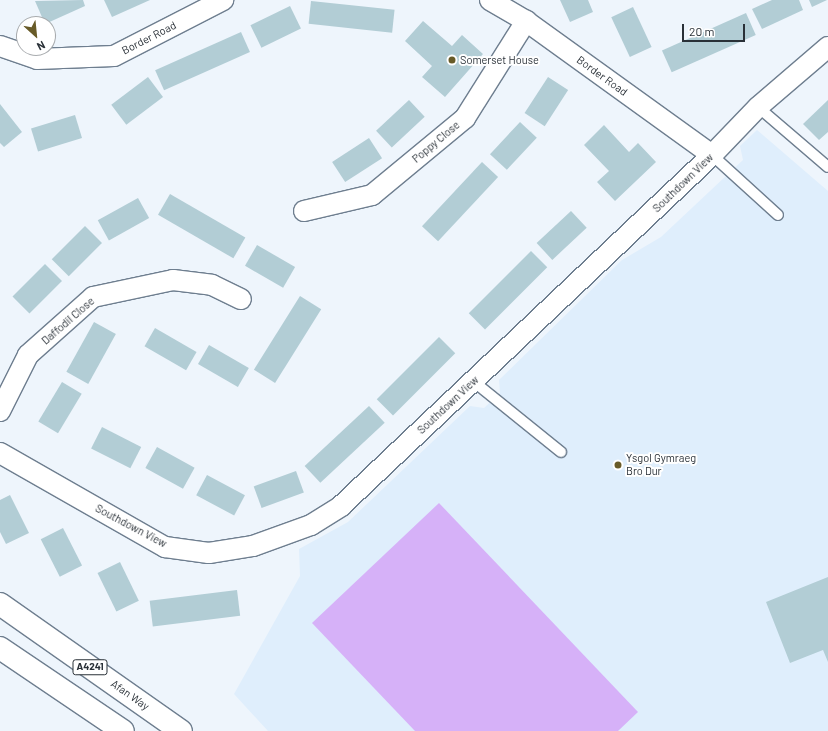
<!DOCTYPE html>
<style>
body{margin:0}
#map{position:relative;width:828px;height:731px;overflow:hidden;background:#eef5fc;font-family:Barlow,sans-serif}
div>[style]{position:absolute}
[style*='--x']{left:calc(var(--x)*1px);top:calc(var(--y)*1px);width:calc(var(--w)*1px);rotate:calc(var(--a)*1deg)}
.built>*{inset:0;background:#dfeefc}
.green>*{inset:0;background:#d6b1f8}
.building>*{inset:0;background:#b2cdd5;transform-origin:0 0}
.roads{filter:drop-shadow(1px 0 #6e7e8f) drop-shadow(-1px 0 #6e7e8f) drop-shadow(0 1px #6e7e8f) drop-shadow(0 -1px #6e7e8f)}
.lane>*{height:10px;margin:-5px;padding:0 5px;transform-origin:5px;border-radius:5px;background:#fff}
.street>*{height:20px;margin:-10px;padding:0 10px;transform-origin:10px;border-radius:10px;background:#fff}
.primary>*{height:22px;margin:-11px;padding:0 11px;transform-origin:11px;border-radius:11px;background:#fff}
.dots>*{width:11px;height:11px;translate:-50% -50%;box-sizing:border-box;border:2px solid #fff;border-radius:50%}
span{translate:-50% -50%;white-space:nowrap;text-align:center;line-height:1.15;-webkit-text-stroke:4px #fff;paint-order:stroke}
.shield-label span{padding:1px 3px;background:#fff;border:1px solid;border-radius:3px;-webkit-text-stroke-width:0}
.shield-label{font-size:10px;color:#293037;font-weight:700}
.street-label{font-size:11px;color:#293037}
.poi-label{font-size:11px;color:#293037}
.left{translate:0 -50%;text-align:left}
.north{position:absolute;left:16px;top:16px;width:40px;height:40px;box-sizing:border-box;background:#fff;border:1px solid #a9acaf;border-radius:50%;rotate:153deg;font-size:11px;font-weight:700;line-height:16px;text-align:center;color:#293037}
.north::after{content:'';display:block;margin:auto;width:14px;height:18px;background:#685b28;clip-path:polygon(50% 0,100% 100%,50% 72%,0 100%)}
.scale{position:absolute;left:682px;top:24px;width:63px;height:18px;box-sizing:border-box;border:2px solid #293037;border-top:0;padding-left:5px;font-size:12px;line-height:14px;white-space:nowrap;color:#293037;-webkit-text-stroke:3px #fff;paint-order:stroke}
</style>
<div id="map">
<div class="built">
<i style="clip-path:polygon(757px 130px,828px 191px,828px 731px,268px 731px,234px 694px,300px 576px,299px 549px,348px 522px,470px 406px,484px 408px,500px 393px,499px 380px,622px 260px,661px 237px,743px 160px,740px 146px)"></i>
</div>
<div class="green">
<i style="clip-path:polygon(439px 503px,638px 712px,618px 731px,415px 731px,312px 623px)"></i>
</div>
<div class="building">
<i style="clip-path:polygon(83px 0,85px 6px,45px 24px,35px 1px)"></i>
<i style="clip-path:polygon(104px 0,150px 0,112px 17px)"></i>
<i style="clip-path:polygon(560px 0,588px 0,593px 12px,570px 22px)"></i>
<i style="clip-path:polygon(772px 0,799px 0,803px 10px,762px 29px,752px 9px)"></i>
<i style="clip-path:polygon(809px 0,827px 0,812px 7px)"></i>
<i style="left:311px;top:1px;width:84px;height:23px;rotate:6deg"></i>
<i style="left:290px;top:6px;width:25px;height:44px;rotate:64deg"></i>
<i style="left:633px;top:7px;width:44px;height:24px;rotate:65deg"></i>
<i style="left:746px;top:13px;width:24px;height:92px;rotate:66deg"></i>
<i style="clip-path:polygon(423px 21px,452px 46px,462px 35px,483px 54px,445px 97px,422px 77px,432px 66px,405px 41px)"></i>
<i style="left:241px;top:32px;width:22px;height:94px;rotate:66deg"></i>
<i style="left:148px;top:77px;width:25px;height:46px;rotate:53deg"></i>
<i style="left:548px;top:77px;width:24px;height:43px;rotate:33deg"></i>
<i style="left:409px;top:100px;width:23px;height:45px;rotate:47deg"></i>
<i style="clip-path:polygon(828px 100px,828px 132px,819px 140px,803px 124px)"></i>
<i style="clip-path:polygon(0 104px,22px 132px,4px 147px,0 143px)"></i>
<i style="left:75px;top:115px;width:24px;height:46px;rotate:73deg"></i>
<i style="left:520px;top:122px;width:23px;height:44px;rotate:43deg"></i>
<i style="clip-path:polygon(604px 125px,629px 152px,638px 143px,656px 162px,615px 201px,597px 182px,609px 171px,584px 145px)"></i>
<i style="left:369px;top:138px;width:24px;height:44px;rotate:57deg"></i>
<i style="left:482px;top:162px;width:22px;height:88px;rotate:43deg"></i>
<i style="left:170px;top:194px;width:87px;height:24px;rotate:30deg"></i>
<i style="left:138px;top:198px;width:23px;height:46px;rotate:61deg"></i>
<i style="left:571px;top:211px;width:23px;height:47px;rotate:47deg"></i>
<i style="left:85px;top:226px;width:24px;height:47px;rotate:45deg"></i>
<i style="left:257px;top:245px;width:44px;height:24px;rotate:30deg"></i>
<i style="left:531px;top:251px;width:23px;height:88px;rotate:45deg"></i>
<i style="left:45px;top:264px;width:24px;height:46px;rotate:45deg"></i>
<i style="left:300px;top:296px;width:25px;height:87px;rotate:32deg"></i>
<i style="left:94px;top:322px;width:25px;height:57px;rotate:29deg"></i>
<i style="left:155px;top:328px;width:48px;height:21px;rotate:30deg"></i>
<i style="left:439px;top:337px;width:23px;height:88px;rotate:45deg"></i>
<i style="left:209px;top:345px;width:46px;height:22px;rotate:30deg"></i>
<i style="left:62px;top:382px;width:23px;height:46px;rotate:31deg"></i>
<i style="left:369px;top:406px;width:23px;height:88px;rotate:47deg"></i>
<i style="left:102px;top:427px;width:44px;height:24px;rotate:27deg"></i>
<i style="left:157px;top:447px;width:43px;height:24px;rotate:29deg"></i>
<i style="left:296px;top:471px;width:23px;height:45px;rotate:70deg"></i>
<i style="left:207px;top:475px;width:43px;height:23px;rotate:28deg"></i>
<i style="clip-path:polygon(10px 495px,29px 533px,6px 544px,0 532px,0 500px)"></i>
<i style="left:63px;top:528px;width:42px;height:25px;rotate:63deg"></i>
<i style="left:120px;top:562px;width:43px;height:25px;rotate:64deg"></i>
<i style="clip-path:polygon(828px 577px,828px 662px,823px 650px,790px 663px,766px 602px)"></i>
<i style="left:237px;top:590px;width:26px;height:88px;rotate:83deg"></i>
</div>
<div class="roads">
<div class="lane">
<i style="--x:758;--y:107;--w:92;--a:40.6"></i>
<i style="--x:712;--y:155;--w:89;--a:42.3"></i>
<i style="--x:473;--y:381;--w:113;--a:38.9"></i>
</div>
<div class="street">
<i style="--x:490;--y:0;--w:42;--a:30.3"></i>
<i style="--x:526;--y:21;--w:229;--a:35.8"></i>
<i style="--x:0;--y:46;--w:39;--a:19"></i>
<i style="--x:37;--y:59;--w:77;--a:-2.2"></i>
<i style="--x:114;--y:56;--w:123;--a:-27.2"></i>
<i style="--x:304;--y:211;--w:70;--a:-13.2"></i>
<i style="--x:372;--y:195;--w:121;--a:-39.6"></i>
<i style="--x:465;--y:118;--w:115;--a:-57.8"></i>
<i style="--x:0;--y:411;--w:63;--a:-63.4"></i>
<i style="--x:28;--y:355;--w:87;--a:-41.7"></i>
<i style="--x:93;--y:297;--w:82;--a:-12"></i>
<i style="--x:173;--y:280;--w:39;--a:7"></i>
<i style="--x:212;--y:285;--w:32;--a:26"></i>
<i style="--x:0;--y:453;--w:190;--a:29.7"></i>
<i style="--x:165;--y:547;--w:44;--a:7.8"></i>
<i style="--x:209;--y:553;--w:45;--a:-9"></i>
<i style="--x:253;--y:546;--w:62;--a:-19.9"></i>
<i style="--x:311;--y:525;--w:36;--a:-32"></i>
<i style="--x:341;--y:506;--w:511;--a:-43.41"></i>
<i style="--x:712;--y:155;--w:66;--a:-46.2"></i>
<i style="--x:758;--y:107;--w:92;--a:-40.6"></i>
</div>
<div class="primary">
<i style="--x:0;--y:604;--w:221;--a:35.1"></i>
<i style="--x:0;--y:648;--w:148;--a:34"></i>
</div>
</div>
<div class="dots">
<i style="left:452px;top:60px;background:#685b28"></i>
<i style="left:618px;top:465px;background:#685b28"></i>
</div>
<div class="shield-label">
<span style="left:90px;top:667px">A4241</span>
</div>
<div class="street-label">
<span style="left:149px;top:38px;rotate:-27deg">Border Road</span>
<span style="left:602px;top:76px;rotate:36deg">Border Road</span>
<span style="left:436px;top:142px;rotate:-40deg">Poppy Close</span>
<span style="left:683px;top:183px;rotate:-44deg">Southdown View</span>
<span style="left:68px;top:321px;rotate:-41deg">Daffodil Close</span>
<span style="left:448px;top:405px;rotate:-43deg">Southdown View</span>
<span style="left:131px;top:526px;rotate:28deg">Southdown View</span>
<span style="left:130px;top:695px;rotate:35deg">Afan Way</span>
</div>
<div class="poi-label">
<span class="left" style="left:460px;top:60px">Somerset House</span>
<span class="left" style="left:626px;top:465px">Ysgol Gymraeg<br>Bro Dur</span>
</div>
<div class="north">N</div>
<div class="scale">20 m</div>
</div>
